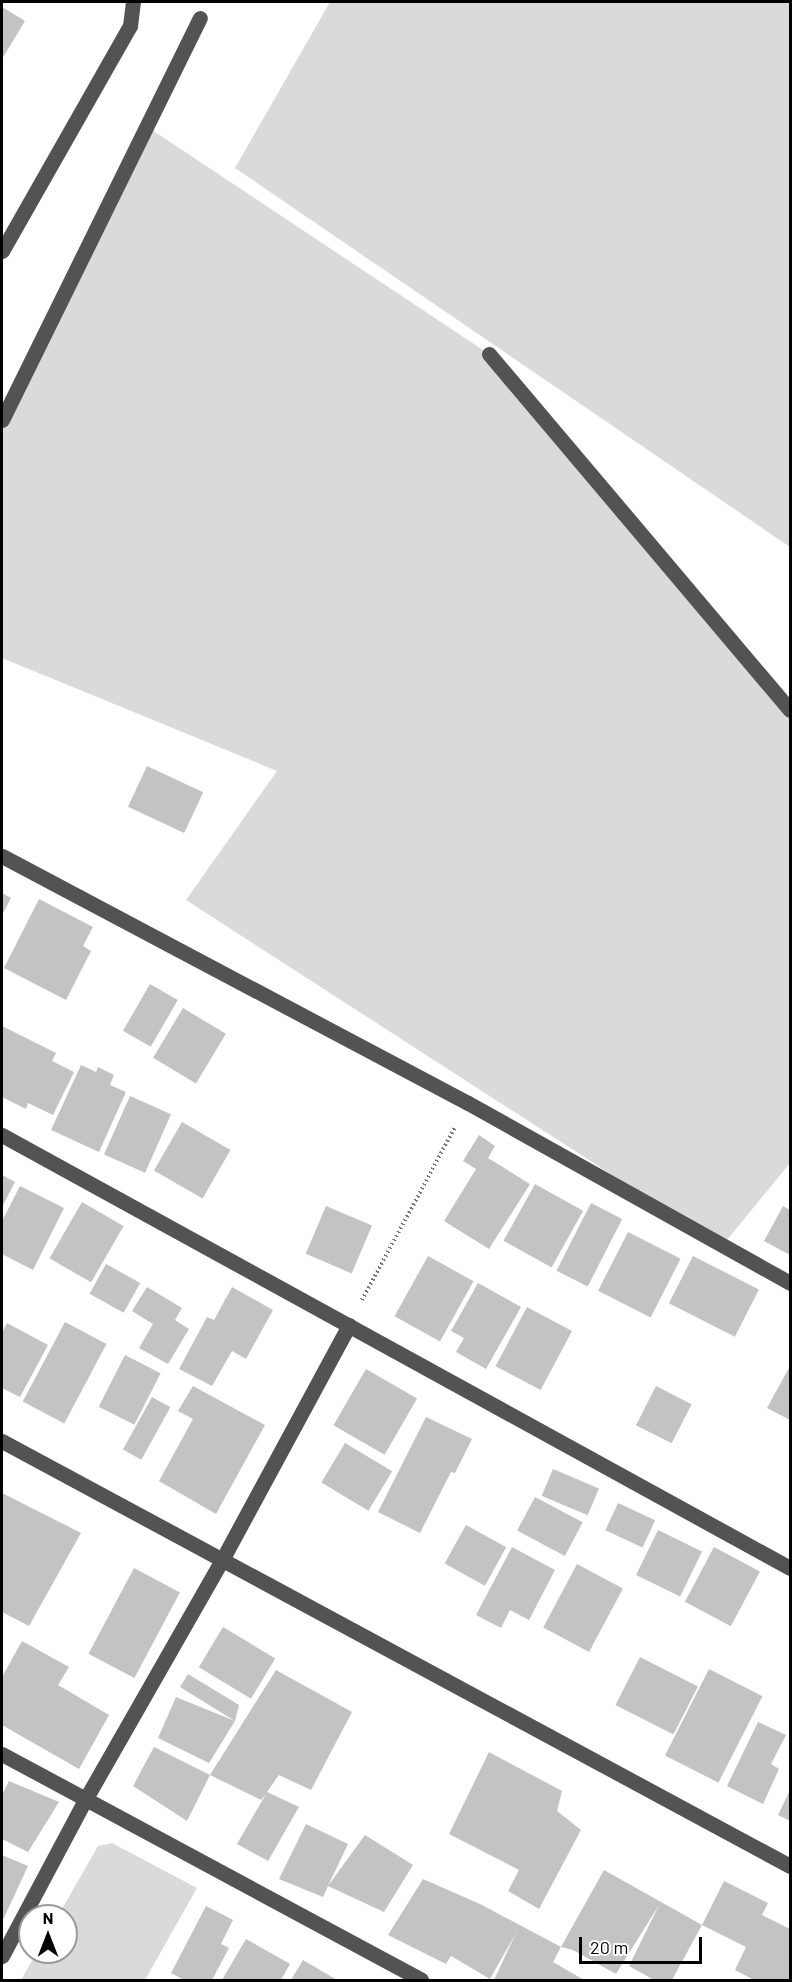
<!DOCTYPE html>
<style>
body{margin:0}
#map{position:relative;width:792px;height:1982px;overflow:hidden;background:#fff;font-family:Barlow,sans-serif}
div>[style]{position:absolute}
[style*='--x']{left:calc(var(--x)*1px);top:calc(var(--y)*1px);width:calc(var(--w)*1px);rotate:calc(var(--a)*1deg)}
.green>*{inset:0;background:#dadada}
.building>*{inset:0;background:#c3c3c3;transform-origin:0 0}
.path>*{height:4px;margin-top:-2px;transform-origin:0;background:repeating-linear-gradient(90deg,#757575 0 1.5px,transparent 0 4.5px)}
.minor>*{height:15px;margin:-7.5px;padding:0 7.5px;transform-origin:7.5px;border-radius:7.5px;background:#535353}
span{translate:-50% -50%;white-space:nowrap;text-align:center;line-height:1.15;-webkit-text-stroke:4.5px #fff;paint-order:stroke}
.frame{position:absolute;inset:0;border:3px solid #000;pointer-events:none}
.north{position:absolute;left:18px;top:1904px;width:60px;height:60px;box-sizing:border-box;background:#fff;border:2px solid #999;border-radius:50%;rotate:0deg;font-size:16px;font-weight:700;line-height:24px;text-align:center;color:#000}
.north::after{content:'';display:block;margin:auto;width:21px;height:27px;background:#000;clip-path:polygon(50% 0,100% 100%,50% 72%,0 100%)}
.scale{position:absolute;left:579px;top:1937px;width:123px;height:27px;box-sizing:border-box;border:3px solid #000;border-top:0;padding-left:8px;font-size:18px;line-height:21px;white-space:nowrap;color:#000;-webkit-text-stroke:4px #fff;paint-order:stroke}
</style>
<div id="map">
<div class="green">
<i style="clip-path:polygon(330px 2px,790px 2px,790px 547px,235px 168px)"></i>
<i style="clip-path:polygon(146px 126px,489px 354px,790px 710px,790px 1163px,722px 1246px,186px 900px,277px 771px,2px 658px,2px 425px)"></i>
<i style="clip-path:polygon(112px 1843px,197px 1888px,145px 1980px,21px 1980px,37px 1952px,66px 1952px,66px 1916px,58px 1916px,98px 1846px)"></i>
</div>
<div class="building">
<i style="clip-path:polygon(2px 7px,25px 21px,2px 59px)"></i>
<i style="left:147px;top:766px;width:62px;height:45px;rotate:25deg"></i>
<i style="clip-path:polygon(2px 893px,11px 898px,2px 915px)"></i>
<i style="clip-path:polygon(39px 899px,93px 927px,83px 946px,91px 951px,66px 1000px,4px 968px)"></i>
<i style="left:150px;top:984px;width:32px;height:54px;rotate:30deg"></i>
<i style="left:183px;top:1008px;width:50px;height:58px;rotate:31deg"></i>
<i style="clip-path:polygon(2px 1026px,56px 1053px,52px 1061px,74px 1072px,53px 1115px,28px 1103px,26px 1109px,2px 1097px)"></i>
<i style="clip-path:polygon(81px 1065px,96px 1072px,98px 1067px,114px 1075px,110px 1085px,126px 1092px,99px 1152px,51px 1130px)"></i>
<i style="left:130px;top:1096px;width:45px;height:64px;rotate:24deg"></i>
<i style="left:182px;top:1122px;width:56px;height:56px;rotate:30deg"></i>
<i style="clip-path:polygon(479px 1135px,495px 1146px,488px 1158px,530px 1184px,489px 1249px,444px 1221px,476px 1169px,463px 1161px)"></i>
<i style="clip-path:polygon(2px 1175px,15px 1182px,2px 1207px)"></i>
<i style="left:535px;top:1184px;width:55px;height:65px;rotate:29deg"></i>
<i style="clip-path:polygon(20px 1186px,64px 1208px,33px 1270px,2px 1254px,2px 1221px)"></i>
<i style="left:82px;top:1202px;width:48px;height:65px;rotate:30deg"></i>
<i style="left:591px;top:1203px;width:35px;height:76px;rotate:27deg"></i>
<i style="left:326px;top:1206px;width:50px;height:52px;rotate:23deg"></i>
<i style="clip-path:polygon(783px 1206px,790px 1210px,790px 1255px,764px 1241px)"></i>
<i style="left:628px;top:1232px;width:59px;height:66px;rotate:27deg"></i>
<i style="left:428px;top:1256px;width:52px;height:69px;rotate:29deg"></i>
<i style="left:693px;top:1256px;width:74px;height:53px;rotate:27deg"></i>
<i style="left:106px;top:1264px;width:39px;height:34px;rotate:29deg"></i>
<i style="clip-path:polygon(478px 1283px,521px 1307px,486px 1369px,456px 1352px,464px 1338px,451px 1331px)"></i>
<i style="clip-path:polygon(147px 1287px,182px 1308px,175px 1320px,189px 1329px,168px 1364px,139px 1348px,153px 1324px,132px 1311px)"></i>
<i style="clip-path:polygon(232px 1287px,273px 1310px,246px 1359px,232px 1351px,212px 1386px,179px 1369px,207px 1317px,214px 1320px)"></i>
<i style="left:527px;top:1307px;width:51px;height:67px;rotate:28deg"></i>
<i style="left:65px;top:1322px;width:47px;height:90px;rotate:28deg"></i>
<i style="clip-path:polygon(7px 1323px,48px 1345px,20px 1397px,2px 1388px,2px 1333px)"></i>
<i style="left:125px;top:1355px;width:40px;height:58px;rotate:27deg"></i>
<i style="clip-path:polygon(790px 1366px,790px 1420px,767px 1408px)"></i>
<i style="left:366px;top:1369px;width:59px;height:65px;rotate:30deg"></i>
<i style="clip-path:polygon(193px 1386px,265px 1425px,216px 1514px,159px 1481px,193px 1419px,178px 1411px)"></i>
<i style="left:656px;top:1386px;width:40px;height:44px;rotate:27deg"></i>
<i style="left:152px;top:1397px;width:21px;height:60px;rotate:29deg"></i>
<i style="clip-path:polygon(426px 1417px,472px 1439px,455px 1473px,451px 1472px,420px 1533px,378px 1512px)"></i>
<i style="left:345px;top:1443px;width:55px;height:46px;rotate:31deg"></i>
<i style="left:553px;top:1469px;width:50px;height:29px;rotate:23deg"></i>
<i style="clip-path:polygon(2px 1493px,81px 1533px,29px 1626px,2px 1612px)"></i>
<i style="left:535px;top:1497px;width:54px;height:38px;rotate:28deg"></i>
<i style="left:618px;top:1503px;width:41px;height:30px;rotate:25deg"></i>
<i style="left:466px;top:1525px;width:46px;height:44px;rotate:29deg"></i>
<i style="left:658px;top:1530px;width:49px;height:50px;rotate:26deg"></i>
<i style="clip-path:polygon(512px 1547px,555px 1570px,529px 1620px,510px 1610px,501px 1628px,476px 1615px)"></i>
<i style="left:714px;top:1547px;width:52px;height:62px;rotate:28deg"></i>
<i style="left:577px;top:1564px;width:52px;height:72px;rotate:28deg"></i>
<i style="left:134px;top:1568px;width:52px;height:97px;rotate:28deg"></i>
<i style="left:223px;top:1627px;width:61px;height:47px;rotate:31deg"></i>
<i style="clip-path:polygon(22px 1641px,69px 1667px,58px 1685px,109px 1715px,79px 1769px,2px 1725px,2px 1677px)"></i>
<i style="left:640px;top:1657px;width:65px;height:54px;rotate:27deg"></i>
<i style="left:709px;top:1669px;width:60px;height:97px;rotate:27deg"></i>
<i style="clip-path:polygon(276px 1670px,352px 1712px,311px 1790px,279px 1775px,267px 1792px,299px 1807px,268px 1861px,237px 1844px,266px 1794px,261px 1800px,210px 1775px)"></i>
<i style="clip-path:polygon(188px 1674px,239px 1705px,235px 1721px,209px 1763px,158px 1738px,176px 1697px,235px 1721px,180px 1687px)"></i>
<i style="clip-path:polygon(758px 1722px,786px 1735px,771px 1764px,779px 1769px,763px 1804px,727px 1786px)"></i>
<i style="clip-path:polygon(154px 1747px,210px 1775px,187px 1821px,133px 1786px)"></i>
<i style="clip-path:polygon(489px 1752px,562px 1791px,557px 1811px,581px 1830px,539px 1909px,508px 1891px,519px 1870px,449px 1834px)"></i>
<i style="clip-path:polygon(9px 1781px,59px 1802px,28px 1852px,2px 1839px,2px 1795px)"></i>
<i style="clip-path:polygon(790px 1790px,790px 1821px,778px 1815px)"></i>
<i style="clip-path:polygon(306px 1824px,348px 1844px,328px 1886px,365px 1835px,413px 1865px,384px 1912px,328px 1886px,323px 1897px,279px 1879px)"></i>
<i style="clip-path:polygon(2px 1855px,28px 1866px,2px 1922px)"></i>
<i style="clip-path:polygon(604px 1870px,702px 1925px,672px 1980px,654px 1980px,629px 1966px,659px 1905px,616px 1974px,573px 1950px,561px 1947px)"></i>
<i style="clip-path:polygon(423px 1879px,480px 1904px,561px 1947px,553px 1962px,584px 1980px,494px 1980px,516px 1933px,490px 1979px,451px 1956px,446px 1964px,388px 1935px)"></i>
<i style="clip-path:polygon(724px 1881px,768px 1903px,762px 1915px,790px 1929px,790px 1980px,754px 1980px,735px 1970px,746px 1947px,702px 1925px)"></i>
<i style="clip-path:polygon(206px 1906px,233px 1920px,221px 1944px,229px 1948px,212px 1980px,184px 1980px,171px 1973px)"></i>
<i style="clip-path:polygon(246px 1939px,290px 1964px,281px 1980px,222px 1980px)"></i>
<i style="clip-path:polygon(303px 1960px,337px 1980px,291px 1980px)"></i>
</div>
<div class="path">
<i style="--x:362;--y:1300;--w:196;--a:-61.7"></i>
</div>
<div class="minor">
<i style="--x:2;--y:251;--w:259;--a:-60.4"></i>
<i style="--x:130;--y:26;--w:24;--a:-83"></i>
<i style="--x:489;--y:354;--w:466;--a:49.8"></i>
<i style="--x:2;--y:420;--w:448;--a:-63.8"></i>
<i style="--x:2;--y:856;--w:527;--a:27.93"></i>
<i style="--x:468;--y:1103;--w:369;--a:29.2"></i>
<i style="--x:2;--y:1135;--w:899;--a:28.79"></i>
<i style="--x:2;--y:1441;--w:895;--a:28.34"></i>
<i style="--x:2;--y:1754;--w:476;--a:28.3"></i>
<i style="--x:2;--y:1956;--w:177;--a:-62"></i>
<i style="--x:85;--y:1800;--w:276;--a:-60.3"></i>
<i style="--x:222;--y:1560;--w:267;--a:-61.6"></i>
</div>
<div class="frame"></div>
<div class="north">N</div>
<div class="scale">20 m</div>
</div>
